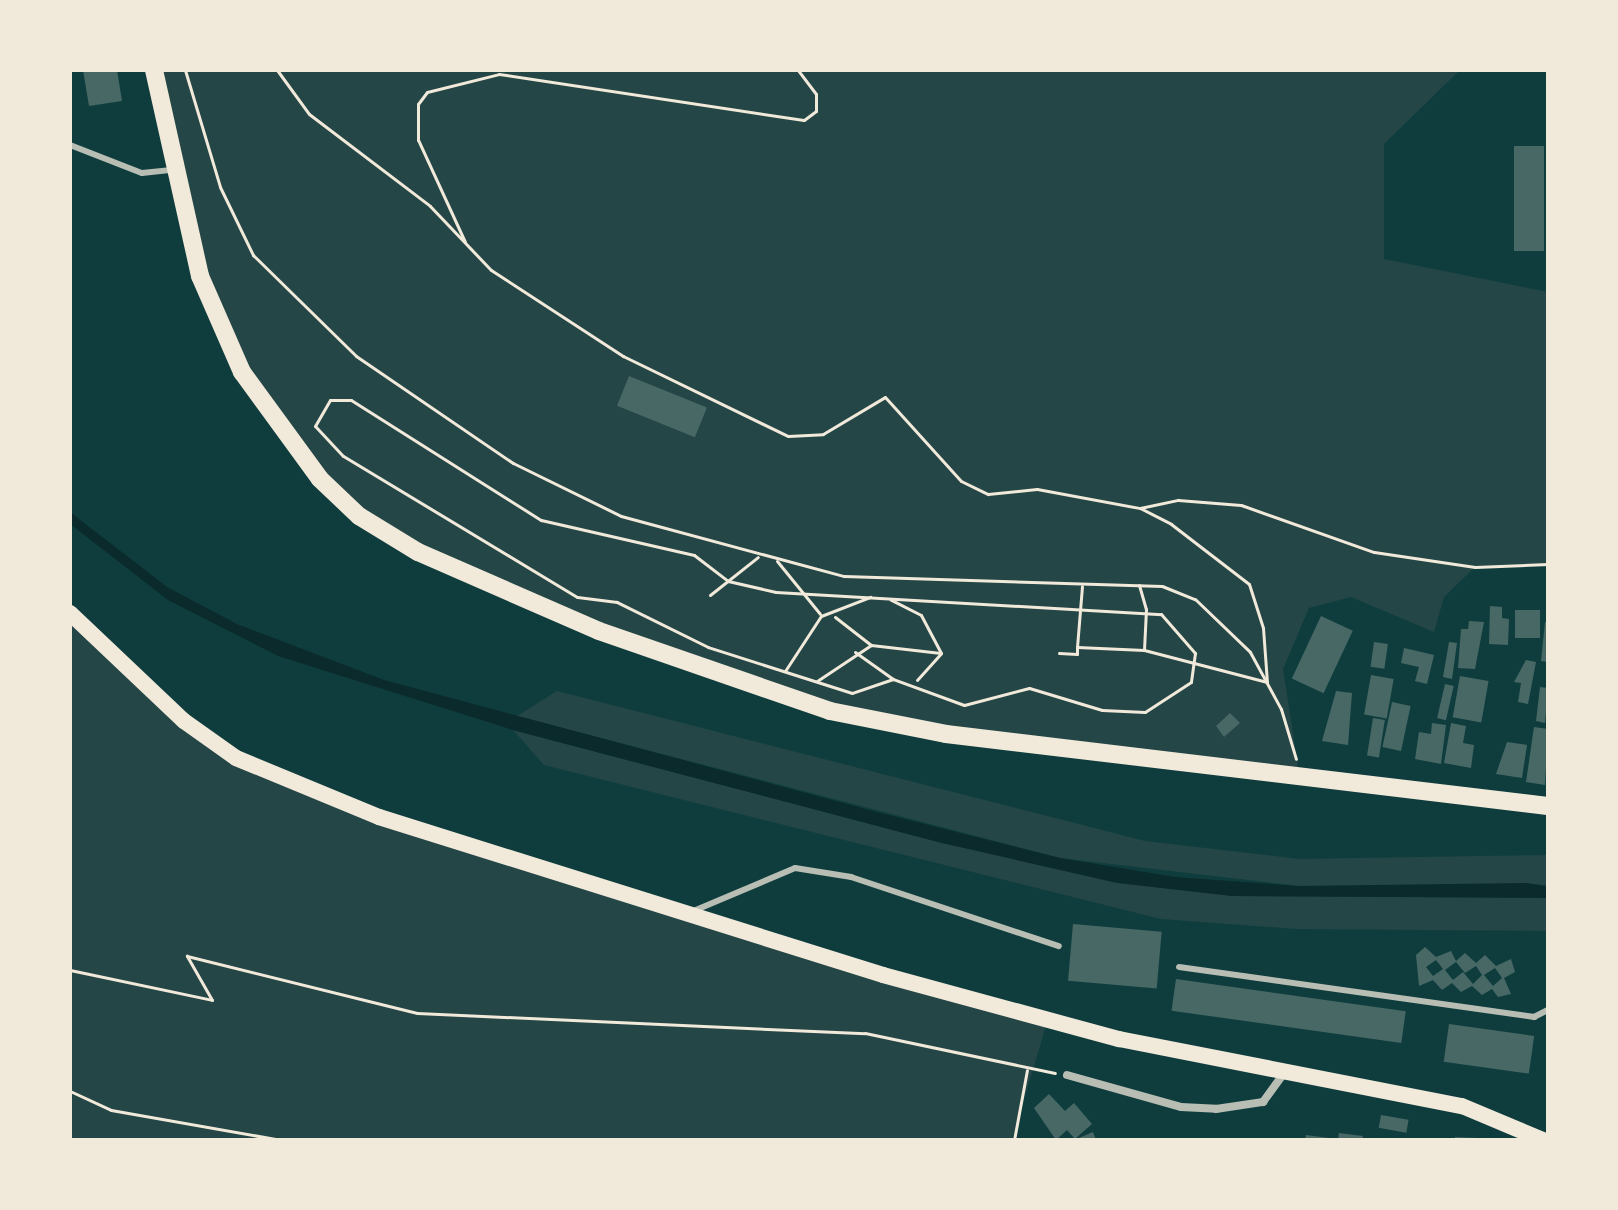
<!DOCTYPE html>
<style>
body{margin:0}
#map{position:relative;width:1618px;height:1210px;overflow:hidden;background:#0f3d3e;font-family:"Alegreya Sans",sans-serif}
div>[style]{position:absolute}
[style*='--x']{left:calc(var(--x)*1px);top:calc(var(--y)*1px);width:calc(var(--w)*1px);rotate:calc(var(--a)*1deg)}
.green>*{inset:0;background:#244646}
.water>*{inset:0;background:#0a2a2b}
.building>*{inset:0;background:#486865;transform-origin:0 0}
.path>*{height:3px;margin:-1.5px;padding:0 1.5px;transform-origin:1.5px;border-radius:1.5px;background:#f1e9da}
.service>*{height:6px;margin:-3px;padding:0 3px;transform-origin:3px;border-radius:3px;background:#b8beb3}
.minor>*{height:8px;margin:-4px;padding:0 4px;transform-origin:4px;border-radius:4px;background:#b8beb3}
.secondary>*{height:16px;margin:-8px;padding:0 8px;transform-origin:8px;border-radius:8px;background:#f1e9da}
.primary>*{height:18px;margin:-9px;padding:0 9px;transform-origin:9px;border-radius:9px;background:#f1e9da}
span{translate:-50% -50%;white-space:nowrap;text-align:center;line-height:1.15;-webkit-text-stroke:8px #f1e9da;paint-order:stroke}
.frame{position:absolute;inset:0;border:72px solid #f1e9da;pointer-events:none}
</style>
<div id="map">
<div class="green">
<i style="clip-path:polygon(156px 70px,1460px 70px,1384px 144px,1384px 259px,1548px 292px,1548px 564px,1475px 567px,1444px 597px,1434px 632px,1351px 597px,1309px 608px,1283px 669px,1299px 772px,875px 721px,599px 631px,359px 516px,284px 434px,210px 302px)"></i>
<i style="clip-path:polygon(70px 613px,184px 721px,291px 785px,1048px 1019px,1012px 1140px,70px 1140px)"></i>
<i style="clip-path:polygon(557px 691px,1145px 841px,1300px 859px,1548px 855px,1548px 886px,1299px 886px,1060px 858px,517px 716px)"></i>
<i style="clip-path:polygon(513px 730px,942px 843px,1232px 896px,1548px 898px,1548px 931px,1297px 929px,1161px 919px,544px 765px)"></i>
</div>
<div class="water">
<i style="clip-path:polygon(70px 512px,167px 587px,237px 624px,384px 680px,881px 813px,1060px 858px,1175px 877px,1299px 886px,1526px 883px,1548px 886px,1548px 898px,1232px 896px,1117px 883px,942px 843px,513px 730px,278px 656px,168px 600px,70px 524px)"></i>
</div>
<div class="building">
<i style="clip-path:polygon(83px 70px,117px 70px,122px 101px,89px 106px)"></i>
<i style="left:1514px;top:146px;width:30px;height:105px"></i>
<i style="left:629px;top:376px;width:84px;height:32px;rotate:22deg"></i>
<i style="clip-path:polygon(1490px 606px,1502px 607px,1502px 618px,1509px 619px,1508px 645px,1489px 644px)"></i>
<i style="left:1540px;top:610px;width:28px;height:25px;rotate:90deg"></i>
<i style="left:1321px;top:616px;width:35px;height:69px;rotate:25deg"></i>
<i style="clip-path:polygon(1469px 621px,1484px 622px,1475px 669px,1458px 668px,1461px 629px,1468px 629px)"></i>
<i style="clip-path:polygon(1545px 622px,1548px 622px,1548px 662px,1541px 661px)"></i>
<i style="left:1374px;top:642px;width:14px;height:25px;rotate:8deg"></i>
<i style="clip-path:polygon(1449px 642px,1457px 643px,1452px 679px,1443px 677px)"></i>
<i style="clip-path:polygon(1404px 648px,1434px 655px,1427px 684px,1415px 681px,1419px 667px,1401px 663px)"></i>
<i style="clip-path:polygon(1526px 660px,1536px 662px,1528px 704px,1518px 702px,1521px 683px,1514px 682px)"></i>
<i style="left:1371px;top:675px;width:23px;height:40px;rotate:10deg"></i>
<i style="left:1460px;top:676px;width:29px;height:42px;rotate:10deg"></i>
<i style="left:1445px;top:684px;width:9px;height:35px;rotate:13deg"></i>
<i style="clip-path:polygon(1540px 687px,1548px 688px,1545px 723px,1536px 721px)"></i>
<i style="clip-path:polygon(1336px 691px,1352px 693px,1348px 745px,1322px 741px)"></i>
<i style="left:1392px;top:702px;width:19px;height:46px;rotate:12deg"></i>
<i style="clip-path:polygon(1230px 713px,1240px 723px,1224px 737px,1216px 726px)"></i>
<i style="left:1373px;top:718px;width:12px;height:38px;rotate:9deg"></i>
<i style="clip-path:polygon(1432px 723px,1446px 725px,1441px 764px,1415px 759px,1419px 732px,1431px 734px)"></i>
<i style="clip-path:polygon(1451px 723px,1466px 726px,1463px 743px,1474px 745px,1471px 768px,1444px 763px)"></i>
<i style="clip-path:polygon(1534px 727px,1548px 729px,1545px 785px,1526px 782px)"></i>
<i style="clip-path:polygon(1507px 742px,1527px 745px,1522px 778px,1496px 774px)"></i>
<i style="left:1073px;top:924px;width:89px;height:57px;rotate:5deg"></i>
<i style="clip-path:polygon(evenodd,1425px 947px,1436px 957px,1451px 951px,1456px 961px,1465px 953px,1476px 963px,1485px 955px,1496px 966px,1511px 959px,1515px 972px,1504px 978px,1511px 994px,1498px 997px,1492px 989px,1482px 995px,1472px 986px,1461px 992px,1452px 983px,1442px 990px,1433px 980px,1419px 986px,1416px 955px,1425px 947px,1436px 960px,1443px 969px,1433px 976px,1426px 967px,1436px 960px,1425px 947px,1456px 962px,1465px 973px,1476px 966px,1482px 975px,1473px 984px,1463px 972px,1453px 980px,1445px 970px,1456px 962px,1425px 947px,1495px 968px,1502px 978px,1493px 986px,1484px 975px,1495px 968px)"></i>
<i style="left:1176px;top:979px;width:232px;height:32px;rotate:8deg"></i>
<i style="left:1449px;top:1024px;width:86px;height:38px;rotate:8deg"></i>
<i style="clip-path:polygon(1049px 1094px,1065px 1111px,1074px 1103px,1092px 1124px,1075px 1139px,1067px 1130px,1056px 1140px,1034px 1108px)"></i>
<i style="left:1381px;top:1115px;width:28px;height:13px;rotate:10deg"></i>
<i style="clip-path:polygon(1093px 1132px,1096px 1140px,1074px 1140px)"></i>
<i style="clip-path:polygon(1339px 1133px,1363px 1136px,1362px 1140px,1338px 1140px)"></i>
<i style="clip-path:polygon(1306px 1135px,1329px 1138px,1328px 1140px,1305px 1140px)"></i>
<i style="clip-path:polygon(1455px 1137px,1477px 1138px,1477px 1140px,1455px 1140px)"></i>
</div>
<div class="path">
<i style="--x:185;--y:70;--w:122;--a:73.3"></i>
<i style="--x:220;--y:187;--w:76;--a:64.1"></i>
<i style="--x:253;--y:255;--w:144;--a:44.4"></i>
<i style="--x:356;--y:356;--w:190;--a:34.3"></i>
<i style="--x:513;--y:463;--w:120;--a:26.1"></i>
<i style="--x:621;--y:516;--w:231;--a:15.1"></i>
<i style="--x:844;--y:576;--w:318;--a:1.8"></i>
<i style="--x:1162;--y:586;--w:35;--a:22"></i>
<i style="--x:1195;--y:599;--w:76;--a:43.9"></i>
<i style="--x:1250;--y:652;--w:65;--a:61.5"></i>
<i style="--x:1281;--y:709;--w:52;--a:73.3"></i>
<i style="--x:277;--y:70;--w:54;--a:54"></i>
<i style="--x:309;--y:114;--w:152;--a:37.2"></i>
<i style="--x:430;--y:206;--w:88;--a:46.4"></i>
<i style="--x:491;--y:270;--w:158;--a:33.1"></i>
<i style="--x:623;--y:356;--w:183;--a:25.9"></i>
<i style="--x:788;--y:436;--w:35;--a:-3"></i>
<i style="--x:823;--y:434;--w:72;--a:-30.8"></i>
<i style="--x:885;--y:397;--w:113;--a:47.9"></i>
<i style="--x:961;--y:481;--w:30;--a:26"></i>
<i style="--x:988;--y:494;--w:49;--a:-5.8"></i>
<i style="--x:1037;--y:489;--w:105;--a:10.5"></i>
<i style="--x:1140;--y:508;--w:35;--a:27"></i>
<i style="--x:1171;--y:524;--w:98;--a:37.6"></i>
<i style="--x:1249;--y:584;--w:46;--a:72.3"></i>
<i style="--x:1263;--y:628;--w:54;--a:85.8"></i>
<i style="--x:1267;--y:682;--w:127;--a:-165.4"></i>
<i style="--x:1144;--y:650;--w:67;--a:-177.4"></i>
<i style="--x:1077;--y:647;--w:7;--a:90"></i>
<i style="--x:1077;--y:654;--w:18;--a:-177"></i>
<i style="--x:465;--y:242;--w:112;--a:-114.7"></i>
<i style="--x:418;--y:140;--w:36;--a:-90"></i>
<i style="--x:418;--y:104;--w:15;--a:-53"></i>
<i style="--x:427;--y:92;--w:74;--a:-14"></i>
<i style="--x:499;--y:74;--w:308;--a:8.6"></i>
<i style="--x:804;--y:120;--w:15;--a:-37"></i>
<i style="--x:816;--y:111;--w:17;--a:-90"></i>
<i style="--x:816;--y:94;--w:30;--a:-127"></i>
<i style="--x:330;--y:400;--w:21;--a:0"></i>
<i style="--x:351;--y:400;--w:225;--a:32.3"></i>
<i style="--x:541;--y:520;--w:157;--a:12.9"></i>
<i style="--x:694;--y:555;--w:43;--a:37.4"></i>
<i style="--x:728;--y:581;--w:49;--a:12.9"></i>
<i style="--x:776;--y:592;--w:386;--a:3.3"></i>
<i style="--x:1161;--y:614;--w:52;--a:48.9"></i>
<i style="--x:1195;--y:653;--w:29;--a:98"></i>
<i style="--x:1191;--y:682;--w:55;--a:146.9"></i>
<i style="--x:1145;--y:712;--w:43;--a:-177.3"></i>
<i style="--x:1102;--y:710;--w:76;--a:-163.2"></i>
<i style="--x:1029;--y:688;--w:67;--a:165.3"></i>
<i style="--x:964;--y:705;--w:76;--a:-159.9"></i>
<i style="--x:893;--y:679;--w:43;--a:161.1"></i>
<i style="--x:852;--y:693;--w:151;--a:-162.3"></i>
<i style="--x:708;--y:647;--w:102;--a:-153.7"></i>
<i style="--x:617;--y:602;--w:40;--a:-172.9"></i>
<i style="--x:577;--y:597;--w:273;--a:-148.9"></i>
<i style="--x:343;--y:456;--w:41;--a:-133"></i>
<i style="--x:315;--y:426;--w:30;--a:-60"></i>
<i style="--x:1140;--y:508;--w:39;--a:-12"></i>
<i style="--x:1178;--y:500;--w:63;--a:4.5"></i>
<i style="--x:1241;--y:505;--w:141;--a:19.5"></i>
<i style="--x:1374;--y:552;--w:102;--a:8.4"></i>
<i style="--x:1475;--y:567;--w:73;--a:-2.4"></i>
<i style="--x:777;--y:561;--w:68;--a:50.9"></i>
<i style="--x:1139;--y:585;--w:25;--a:74"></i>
<i style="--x:1146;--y:609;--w:41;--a:92.8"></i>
<i style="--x:710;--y:595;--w:61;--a:-38.4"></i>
<i style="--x:835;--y:617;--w:46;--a:37.9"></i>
<i style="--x:1077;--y:647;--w:61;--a:-85.3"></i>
<i style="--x:855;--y:652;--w:47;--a:35.4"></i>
<i style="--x:785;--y:671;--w:66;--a:-56.8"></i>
<i style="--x:821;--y:616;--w:53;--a:-21.2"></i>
<i style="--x:917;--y:680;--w:36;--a:-48"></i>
<i style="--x:817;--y:681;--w:65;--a:-33.7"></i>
<i style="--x:871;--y:645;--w:70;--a:6.5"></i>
<i style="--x:941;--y:653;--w:43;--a:-117.8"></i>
<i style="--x:921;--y:615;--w:34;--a:-153"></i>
<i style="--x:70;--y:970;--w:145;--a:11.9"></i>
<i style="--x:212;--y:1000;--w:51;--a:-119.6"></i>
<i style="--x:187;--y:956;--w:237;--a:13.9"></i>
<i style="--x:417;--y:1013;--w:448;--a:2.6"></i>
<i style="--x:865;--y:1033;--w:194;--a:11.9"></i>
<i style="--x:70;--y:1091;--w:45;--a:24.9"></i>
<i style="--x:111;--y:1110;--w:174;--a:10"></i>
<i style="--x:448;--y:1140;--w:64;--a:0"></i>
<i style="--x:1014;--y:1140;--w:71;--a:-79.5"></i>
</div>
<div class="service">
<i style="--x:70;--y:145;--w:77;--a:21.3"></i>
<i style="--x:142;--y:173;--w:30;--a:-6"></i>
<i style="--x:691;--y:912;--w:113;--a:-22.9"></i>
<i style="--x:795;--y:868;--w:57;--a:9.1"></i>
<i style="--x:851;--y:877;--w:219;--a:18.4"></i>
<i style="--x:1179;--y:967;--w:359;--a:8"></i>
<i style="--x:1534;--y:1017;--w:16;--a:-27"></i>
</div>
<div class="minor">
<i style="--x:1067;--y:1075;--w:118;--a:15.7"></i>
<i style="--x:1181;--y:1107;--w:35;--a:3"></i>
<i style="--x:1216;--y:1109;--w:48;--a:-8.5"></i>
<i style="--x:1263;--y:1102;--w:36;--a:-54"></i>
</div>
<div class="secondary">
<i style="--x:70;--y:613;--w:157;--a:43.5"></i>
<i style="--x:184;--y:721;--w:64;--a:35.4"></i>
<i style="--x:236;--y:758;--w:155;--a:22.4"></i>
<i style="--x:379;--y:817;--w:528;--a:17.41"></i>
<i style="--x:883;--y:975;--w:245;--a:15.2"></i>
<i style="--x:1119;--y:1039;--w:349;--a:11.1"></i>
<i style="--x:1462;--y:1106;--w:88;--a:22.8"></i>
</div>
<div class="primary">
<i style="--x:154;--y:70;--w:211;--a:77.4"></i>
<i style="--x:200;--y:276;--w:105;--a:66.4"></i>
<i style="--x:242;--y:372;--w:132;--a:53.9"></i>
<i style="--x:320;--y:479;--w:54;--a:43.5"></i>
<i style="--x:359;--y:516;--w:69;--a:31.4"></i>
<i style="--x:418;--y:552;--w:197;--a:23.6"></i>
<i style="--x:599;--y:631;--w:244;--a:19.1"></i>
<i style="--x:830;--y:711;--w:118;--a:11.2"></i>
<i style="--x:946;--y:734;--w:606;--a:6.82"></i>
</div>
<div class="frame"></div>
</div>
